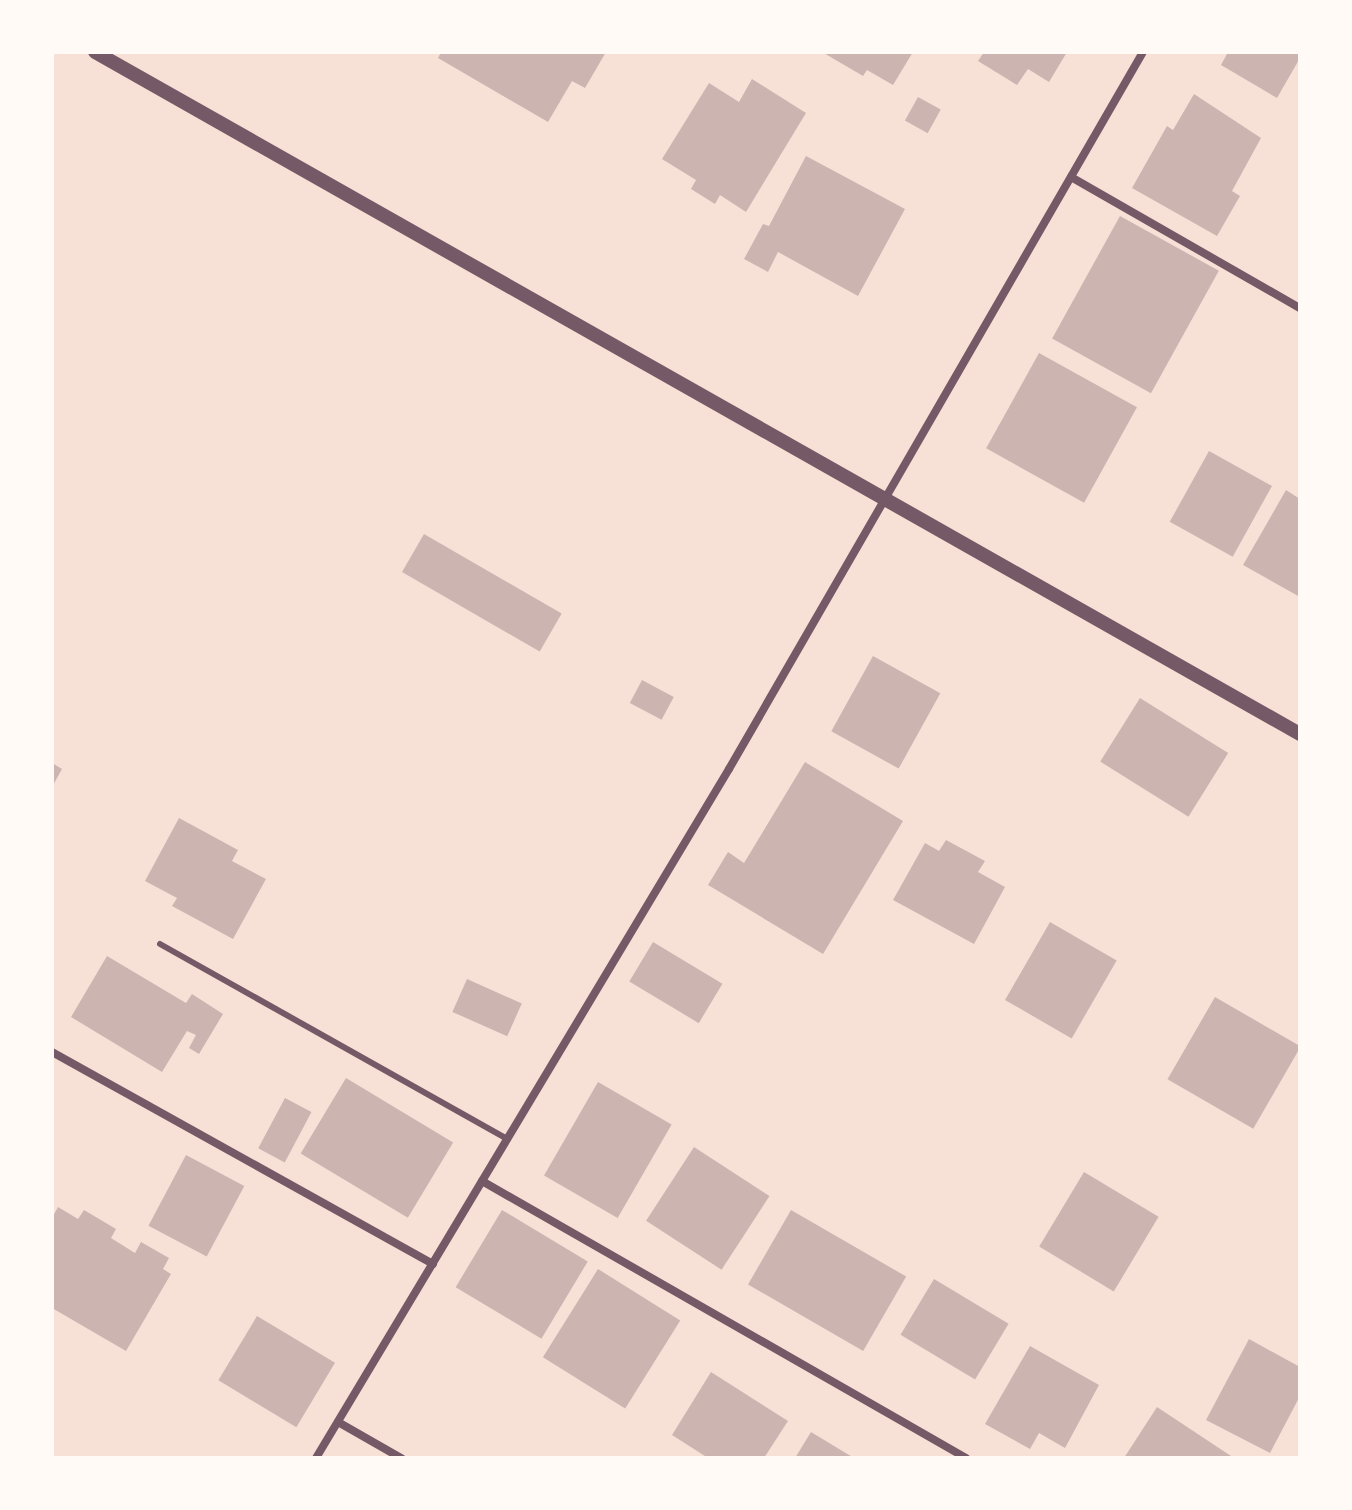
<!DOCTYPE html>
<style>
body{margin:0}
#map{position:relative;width:1352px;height:1510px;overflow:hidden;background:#f7e1d7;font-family:Figtree,sans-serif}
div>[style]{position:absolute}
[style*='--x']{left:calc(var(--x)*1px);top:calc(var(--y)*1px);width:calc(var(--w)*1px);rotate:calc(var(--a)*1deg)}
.building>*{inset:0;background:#ccb4b1;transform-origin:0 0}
.service>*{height:6px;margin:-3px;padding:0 3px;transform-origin:3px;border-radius:3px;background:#755966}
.minor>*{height:8px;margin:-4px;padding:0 4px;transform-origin:4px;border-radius:4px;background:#755966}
.tertiary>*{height:14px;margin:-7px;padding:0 7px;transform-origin:7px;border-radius:7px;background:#755966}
span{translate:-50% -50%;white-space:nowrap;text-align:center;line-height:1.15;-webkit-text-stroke:6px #fffaf5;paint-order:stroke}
.frame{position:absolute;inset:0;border:54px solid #fffaf5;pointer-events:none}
</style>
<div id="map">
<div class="building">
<i style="clip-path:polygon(441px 52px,606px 52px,585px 88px,572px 81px,548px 122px,438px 58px)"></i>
<i style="clip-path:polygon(822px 52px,913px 52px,893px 85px,867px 70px,863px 76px)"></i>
<i style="clip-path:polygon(984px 52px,1067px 52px,1049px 82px,1028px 69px,1017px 85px,978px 61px)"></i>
<i style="clip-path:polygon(1228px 52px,1300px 52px,1300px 58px,1277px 98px,1221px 65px)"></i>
<i style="clip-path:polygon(752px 79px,806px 113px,746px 212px,720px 195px,715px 204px,691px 189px,696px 180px,662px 159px,709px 83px,739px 102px)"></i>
<i style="clip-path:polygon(1194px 94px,1261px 138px,1232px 191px,1240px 196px,1217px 236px,1132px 188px,1167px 126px,1173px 130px)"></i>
<i style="left:918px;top:97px;width:26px;height:27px;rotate:29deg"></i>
<i style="clip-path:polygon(806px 156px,905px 209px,858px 296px,778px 252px,768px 272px,744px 259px,763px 224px,769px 226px)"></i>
<i style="left:1120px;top:216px;width:113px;height:140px;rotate:29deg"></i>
<i style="left:1039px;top:353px;width:112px;height:109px;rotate:29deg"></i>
<i style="left:1209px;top:451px;width:72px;height:81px;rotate:29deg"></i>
<i style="clip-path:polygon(1286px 490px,1300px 499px,1300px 597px,1243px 565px)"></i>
<i style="left:424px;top:534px;width:159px;height:44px;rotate:30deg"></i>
<i style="left:873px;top:656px;width:77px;height:86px;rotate:29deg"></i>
<i style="left:642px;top:680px;width:36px;height:26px;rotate:28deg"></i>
<i style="left:1140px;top:698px;width:104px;height:75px;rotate:32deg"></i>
<i style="clip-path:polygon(805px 762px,903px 821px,823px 954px,708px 885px,728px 852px,744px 863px)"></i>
<i style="clip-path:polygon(52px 763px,62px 769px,52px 787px)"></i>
<i style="clip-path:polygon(179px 818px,238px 850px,232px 861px,266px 879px,233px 939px,172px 906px,177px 898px,145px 881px)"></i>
<i style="clip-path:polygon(946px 840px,985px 861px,978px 872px,1005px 887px,974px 944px,893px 900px,925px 843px,939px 851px)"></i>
<i style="left:1050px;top:922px;width:77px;height:90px;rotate:30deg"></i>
<i style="left:653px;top:942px;width:81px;height:46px;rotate:31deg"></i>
<i style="clip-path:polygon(107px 956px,186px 1003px,192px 994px,223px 1014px,199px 1054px,189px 1048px,196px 1035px,187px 1031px,162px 1072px,71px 1017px)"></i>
<i style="left:467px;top:979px;width:60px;height:36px;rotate:24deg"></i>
<i style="left:1215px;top:997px;width:99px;height:95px;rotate:30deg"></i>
<i style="left:346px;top:1078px;width:125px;height:88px;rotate:31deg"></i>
<i style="left:598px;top:1082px;width:85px;height:108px;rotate:30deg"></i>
<i style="left:285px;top:1098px;width:30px;height:57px;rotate:28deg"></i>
<i style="left:694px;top:1147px;width:90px;height:88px;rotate:33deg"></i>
<i style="left:186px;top:1155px;width:66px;height:80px;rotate:28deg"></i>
<i style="left:1084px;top:1172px;width:87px;height:87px;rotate:31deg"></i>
<i style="clip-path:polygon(58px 1207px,78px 1219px,84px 1210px,116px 1229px,111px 1238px,135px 1253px,141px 1242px,169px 1258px,163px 1269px,171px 1274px,126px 1351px,52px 1308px,52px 1218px)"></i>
<i style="left:502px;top:1210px;width:100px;height:90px;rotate:31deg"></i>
<i style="left:791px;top:1210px;width:133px;height:86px;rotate:30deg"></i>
<i style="left:598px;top:1269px;width:97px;height:104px;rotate:32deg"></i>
<i style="left:934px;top:1279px;width:87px;height:65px;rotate:31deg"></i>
<i style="left:257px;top:1316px;width:91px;height:75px;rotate:31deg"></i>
<i style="clip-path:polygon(1249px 1339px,1300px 1367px,1300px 1396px,1270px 1453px,1206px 1420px)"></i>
<i style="clip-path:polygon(1030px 1346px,1099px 1385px,1065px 1448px,1039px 1433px,1030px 1449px,985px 1424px)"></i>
<i style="clip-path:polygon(711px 1372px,788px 1421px,764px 1458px,708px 1458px,672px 1435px)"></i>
<i style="clip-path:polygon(1157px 1407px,1231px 1456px,1230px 1458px,1124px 1458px)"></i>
<i style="clip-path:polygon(811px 1432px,854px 1458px,795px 1458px)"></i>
</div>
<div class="service">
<i style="--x:160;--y:944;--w:399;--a:29.3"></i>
</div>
<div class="minor">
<i style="--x:1071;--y:177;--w:264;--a:29.8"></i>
<i style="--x:52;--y:1052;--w:436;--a:29.1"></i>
<i style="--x:482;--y:1181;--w:558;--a:29.78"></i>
<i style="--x:338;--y:1422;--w:73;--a:29.7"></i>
<i style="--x:316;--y:1458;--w:803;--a:-59.06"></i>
<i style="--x:729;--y:769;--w:828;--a:-60"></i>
</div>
<div class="tertiary">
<i style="--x:95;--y:52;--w:1385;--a:29.51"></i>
</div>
<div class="frame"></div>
</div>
